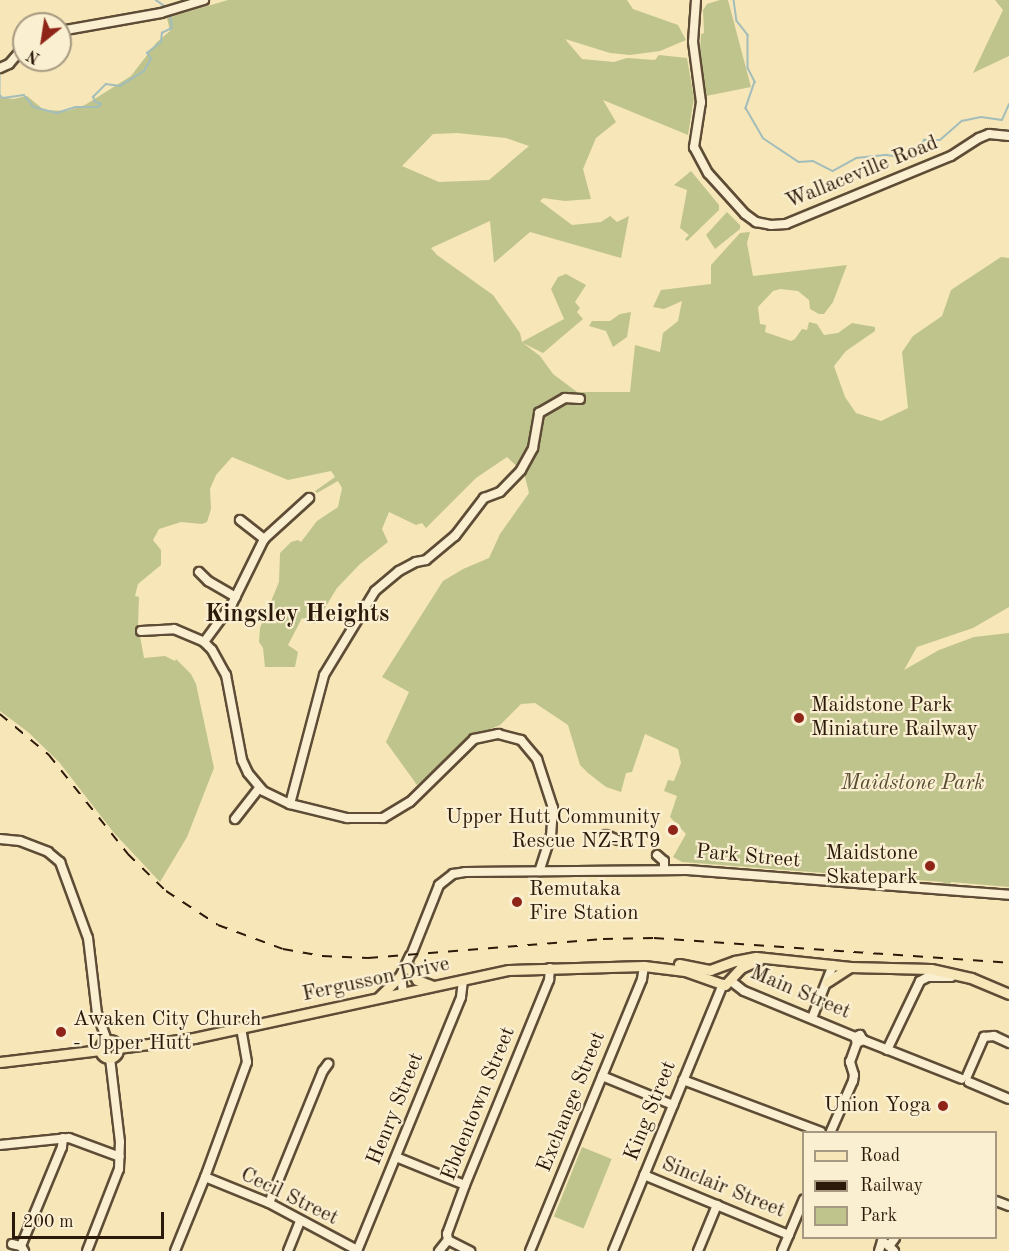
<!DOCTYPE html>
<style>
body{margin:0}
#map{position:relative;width:1009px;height:1251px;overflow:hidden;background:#f7e6b8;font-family:"Old Standard TT",serif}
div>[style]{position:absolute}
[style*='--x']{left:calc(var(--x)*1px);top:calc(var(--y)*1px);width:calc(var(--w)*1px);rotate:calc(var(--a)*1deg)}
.green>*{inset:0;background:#bfc48d;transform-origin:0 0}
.stream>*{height:1.5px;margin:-0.75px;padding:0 0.75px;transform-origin:0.75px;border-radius:0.75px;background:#a2bdba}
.roads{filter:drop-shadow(2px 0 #5e4c36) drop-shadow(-2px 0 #5e4c36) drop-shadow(0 2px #5e4c36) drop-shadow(0 -2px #5e4c36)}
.minor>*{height:8px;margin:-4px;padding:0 4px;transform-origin:4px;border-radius:4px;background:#faefd1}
.major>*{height:9px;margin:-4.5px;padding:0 4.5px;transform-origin:4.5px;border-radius:4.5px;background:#f7e6b8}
.major>.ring{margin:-4.5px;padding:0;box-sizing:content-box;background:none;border:9px solid #f7e6b8;border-radius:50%}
.rail>*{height:1.5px;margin-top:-0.75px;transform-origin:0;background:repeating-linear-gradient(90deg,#2b190a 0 10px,transparent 0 20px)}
.dots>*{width:16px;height:16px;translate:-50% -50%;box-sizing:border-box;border:3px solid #faefd1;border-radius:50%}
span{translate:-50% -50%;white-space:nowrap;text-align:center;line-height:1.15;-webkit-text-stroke:4.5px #faefd1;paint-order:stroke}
.street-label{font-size:21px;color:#2b190a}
.poi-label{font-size:21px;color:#2b190a}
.left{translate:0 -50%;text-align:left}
.right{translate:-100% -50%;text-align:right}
.park-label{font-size:21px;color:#574c31;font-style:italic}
.quarter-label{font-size:24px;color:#2b190a;font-weight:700}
.legend{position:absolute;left:802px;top:1131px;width:195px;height:108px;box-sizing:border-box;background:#faefd1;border:2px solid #a79981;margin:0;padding:8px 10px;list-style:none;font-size:18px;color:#2b190a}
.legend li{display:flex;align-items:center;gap:12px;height:30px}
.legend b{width:30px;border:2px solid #a79981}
.north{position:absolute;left:12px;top:12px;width:60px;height:60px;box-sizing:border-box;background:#faefd1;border:2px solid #a79981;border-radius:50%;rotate:210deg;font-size:16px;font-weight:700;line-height:24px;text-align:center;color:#2b190a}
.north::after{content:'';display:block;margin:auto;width:21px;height:27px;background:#8f2418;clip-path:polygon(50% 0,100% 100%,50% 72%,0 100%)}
.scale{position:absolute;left:12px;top:1212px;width:152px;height:27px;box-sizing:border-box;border:3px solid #2b190a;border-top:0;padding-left:8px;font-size:18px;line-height:21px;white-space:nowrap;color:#2b190a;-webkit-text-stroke:4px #faefd1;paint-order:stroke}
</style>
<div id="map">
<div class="green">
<i style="clip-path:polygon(evenodd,228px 0,627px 0,633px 9px,678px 25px,686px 40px,660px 51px,630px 55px,610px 53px,565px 39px,582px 59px,614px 62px,627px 58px,655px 60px,659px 55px,687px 58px,694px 98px,688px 135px,603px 100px,616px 122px,596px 138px,583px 169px,591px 199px,565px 201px,543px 198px,540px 201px,572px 225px,601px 222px,610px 216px,617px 222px,629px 216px,621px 258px,530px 232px,494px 263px,490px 221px,431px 248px,437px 255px,493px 295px,520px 333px,522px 342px,564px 319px,551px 289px,558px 277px,566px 274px,586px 285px,575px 302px,580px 308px,577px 312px,583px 319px,543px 353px,523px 343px,540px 356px,553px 374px,577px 392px,630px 392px,635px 345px,660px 352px,663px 333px,678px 321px,682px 301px,664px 309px,653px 307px,661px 290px,711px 284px,711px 265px,740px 233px,750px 232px,747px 243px,753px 276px,847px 265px,833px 302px,824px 314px,819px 314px,810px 309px,809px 300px,798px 291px,780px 289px,773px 291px,758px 307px,760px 324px,766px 325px,765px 332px,791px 341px,795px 339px,802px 329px,807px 330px,809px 322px,817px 324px,824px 335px,838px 333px,852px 323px,875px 327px,875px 331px,846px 351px,834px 366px,845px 397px,856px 413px,881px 421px,908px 408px,902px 352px,913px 336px,942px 316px,951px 290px,1001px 257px,1009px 258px,1009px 607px,973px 628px,917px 647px,904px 670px,939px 650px,974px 637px,1009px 633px,1009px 887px,951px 882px,950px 885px,944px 885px,943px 882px,682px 862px,673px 857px,686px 834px,670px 817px,677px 796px,664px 791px,668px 780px,674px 781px,681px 763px,678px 749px,645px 734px,632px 772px,626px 773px,621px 792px,606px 787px,588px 773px,580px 765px,568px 725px,535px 703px,521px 704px,500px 725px,469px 738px,417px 785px,386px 742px,409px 692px,382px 677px,443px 581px,463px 569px,489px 558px,500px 534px,529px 493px,524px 473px,507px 457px,476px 478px,426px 528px,422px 523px,416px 525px,389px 512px,382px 529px,388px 542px,360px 564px,337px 588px,315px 624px,302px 618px,288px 645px,298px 652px,295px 667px,265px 667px,263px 648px,259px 642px,260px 628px,279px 582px,280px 553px,291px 542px,298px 540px,301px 542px,317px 521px,338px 507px,342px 488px,338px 481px,317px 493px,315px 491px,335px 477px,331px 471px,288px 480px,232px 457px,216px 475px,210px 489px,211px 509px,207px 522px,202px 524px,181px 522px,159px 529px,153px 540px,161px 550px,161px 565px,138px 584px,135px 596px,139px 597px,138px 625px,144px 658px,165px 656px,175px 661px,176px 659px,191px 674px,196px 684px,214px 768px,187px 837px,160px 882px,114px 833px,59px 762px,28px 732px,0 711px,0 97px,13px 99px,27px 96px,44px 110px,67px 111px,85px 105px,131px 76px,157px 42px,170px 31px,167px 18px,228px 0,457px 133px,506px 138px,529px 146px,489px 180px,439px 182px,402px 166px,433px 134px,457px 133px)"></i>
<i style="clip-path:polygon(720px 0,728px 0,751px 87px,706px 96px,700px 49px,701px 34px,704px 33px,703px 10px,707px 4px)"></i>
<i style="clip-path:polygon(995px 0,1009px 0,1009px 56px,973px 73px,1003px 10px)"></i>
<i style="clip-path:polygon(691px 171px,719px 205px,719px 210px,687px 241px,685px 239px,689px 235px,680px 228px,687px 190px,674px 185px)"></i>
<i style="clip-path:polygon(727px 212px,740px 225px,740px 229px,715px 249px,706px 235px)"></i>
<i style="clip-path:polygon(631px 312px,627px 337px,613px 347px,606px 331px,589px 326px,592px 321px,610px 321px,620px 314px)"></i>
<i style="left:582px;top:1147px;width:32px;height:75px;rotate:22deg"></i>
</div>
<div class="stream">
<i style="--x:156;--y:0;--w:12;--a:35"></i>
<i style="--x:734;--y:0;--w:21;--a:82"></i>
<i style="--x:737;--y:21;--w:18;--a:52"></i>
<i style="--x:748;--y:35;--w:33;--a:90"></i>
<i style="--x:748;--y:68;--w:16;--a:63"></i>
<i style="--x:755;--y:82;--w:28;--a:109"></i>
<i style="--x:746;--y:108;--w:34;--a:60"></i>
<i style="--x:763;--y:138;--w:43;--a:33.7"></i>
<i style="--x:799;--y:162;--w:14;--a:-4"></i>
<i style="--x:813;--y:161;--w:22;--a:27"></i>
<i style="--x:833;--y:171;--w:26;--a:-29"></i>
<i style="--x:856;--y:158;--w:31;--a:-6"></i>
<i style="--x:887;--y:155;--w:19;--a:9"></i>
<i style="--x:906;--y:158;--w:10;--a:-24"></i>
<i style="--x:915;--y:154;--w:17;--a:-57"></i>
<i style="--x:924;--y:140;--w:16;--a:0"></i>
<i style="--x:940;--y:140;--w:29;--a:-41"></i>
<i style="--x:962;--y:121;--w:19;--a:-12"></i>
<i style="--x:981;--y:117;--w:21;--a:8"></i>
<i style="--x:1002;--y:120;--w:17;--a:-66"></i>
<i style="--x:0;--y:71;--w:24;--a:90"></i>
<i style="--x:0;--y:95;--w:4;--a:45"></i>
<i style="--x:3;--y:98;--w:21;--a:-8"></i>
<i style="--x:24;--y:95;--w:16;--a:50"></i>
<i style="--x:34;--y:107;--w:24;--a:15"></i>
<i style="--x:57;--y:113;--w:19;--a:-18"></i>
<i style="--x:75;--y:107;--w:23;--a:0"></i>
<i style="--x:98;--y:107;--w:4;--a:-45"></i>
<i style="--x:101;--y:104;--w:6;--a:-162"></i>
<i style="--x:95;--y:102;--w:5;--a:-112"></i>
<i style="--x:93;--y:97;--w:18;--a:-45"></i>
<i style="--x:106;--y:84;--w:14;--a:8"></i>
<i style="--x:120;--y:86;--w:28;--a:-32"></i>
<i style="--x:144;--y:71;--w:14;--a:-60"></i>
<i style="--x:151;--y:59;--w:7;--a:-124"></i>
<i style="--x:147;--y:53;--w:18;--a:-38"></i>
<i style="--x:161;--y:42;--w:9;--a:-84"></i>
<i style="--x:162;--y:33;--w:11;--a:-27"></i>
<i style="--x:172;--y:28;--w:13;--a:-99"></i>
</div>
<div class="roads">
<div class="minor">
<i style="--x:696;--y:0;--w:42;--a:94.1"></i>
<i style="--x:693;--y:42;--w:61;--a:82.4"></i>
<i style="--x:701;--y:102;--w:46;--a:98.8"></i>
<i style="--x:694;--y:147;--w:30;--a:62"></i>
<i style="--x:708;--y:173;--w:55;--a:47.9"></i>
<i style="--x:745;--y:214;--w:14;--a:36"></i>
<i style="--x:756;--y:222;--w:15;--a:11"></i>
<i style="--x:771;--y:225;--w:15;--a:-4"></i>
<i style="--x:786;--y:224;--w:178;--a:-22.4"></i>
<i style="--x:951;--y:156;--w:33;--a:-33"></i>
<i style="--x:979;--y:138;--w:11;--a:-22"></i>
<i style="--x:989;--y:134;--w:20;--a:6"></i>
<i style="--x:60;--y:31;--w:103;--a:-10.1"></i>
<i style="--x:161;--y:13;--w:45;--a:-16.8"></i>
<i style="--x:0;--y:68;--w:10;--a:-24"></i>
<i style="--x:9;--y:64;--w:23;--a:-49"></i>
<i style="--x:240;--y:520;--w:31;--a:38"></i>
<i style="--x:199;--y:572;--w:13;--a:45"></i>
<i style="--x:208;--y:581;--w:32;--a:30"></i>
<i style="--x:141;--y:631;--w:33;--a:-3"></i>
<i style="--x:174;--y:629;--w:33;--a:23"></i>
<i style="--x:204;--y:642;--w:11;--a:45"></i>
<i style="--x:212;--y:650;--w:29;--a:61"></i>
<i style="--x:226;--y:675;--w:86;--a:79.3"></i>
<i style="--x:242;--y:760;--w:14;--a:65"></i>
<i style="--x:248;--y:773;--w:23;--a:50"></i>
<i style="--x:263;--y:791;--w:30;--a:26"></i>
<i style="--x:290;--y:804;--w:59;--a:13.8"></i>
<i style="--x:347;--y:818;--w:36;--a:0"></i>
<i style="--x:383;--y:818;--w:31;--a:-31"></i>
<i style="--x:410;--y:802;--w:90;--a:-44.5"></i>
<i style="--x:474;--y:739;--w:25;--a:-12"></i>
<i style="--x:498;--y:734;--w:24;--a:15"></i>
<i style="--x:521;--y:740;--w:25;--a:50"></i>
<i style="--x:537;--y:759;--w:52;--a:71.9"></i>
<i style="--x:553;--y:808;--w:27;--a:94"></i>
<i style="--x:551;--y:835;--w:38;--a:108"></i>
<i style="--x:204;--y:642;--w:47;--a:-53.6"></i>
<i style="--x:232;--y:604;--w:72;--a:-63.8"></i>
<i style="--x:264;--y:539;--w:61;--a:-42.3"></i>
<i style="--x:290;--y:804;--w:133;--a:-75.2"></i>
<i style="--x:324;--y:675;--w:98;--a:-58.7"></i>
<i style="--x:375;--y:591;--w:31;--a:-40"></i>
<i style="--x:399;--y:571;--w:19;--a:-28"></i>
<i style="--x:416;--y:562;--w:10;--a:-11"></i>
<i style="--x:426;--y:560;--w:38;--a:-40"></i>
<i style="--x:455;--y:536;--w:48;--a:-52.7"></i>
<i style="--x:484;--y:498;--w:17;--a:-21"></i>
<i style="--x:500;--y:492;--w:30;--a:-46"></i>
<i style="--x:521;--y:470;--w:25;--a:-61"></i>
<i style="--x:533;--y:448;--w:36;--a:-80"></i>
<i style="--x:539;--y:413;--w:30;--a:-30"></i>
<i style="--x:565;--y:398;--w:15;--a:4"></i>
<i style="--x:235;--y:819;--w:39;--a:-52"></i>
<i style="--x:606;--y:835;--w:13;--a:23"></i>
<i style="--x:0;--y:839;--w:20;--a:6"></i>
<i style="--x:20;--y:841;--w:30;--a:21"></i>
<i style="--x:48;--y:852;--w:16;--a:40"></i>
<i style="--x:60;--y:862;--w:81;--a:69.8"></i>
<i style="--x:88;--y:938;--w:76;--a:83.2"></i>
<i style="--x:97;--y:1013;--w:30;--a:70"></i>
<i style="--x:657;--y:855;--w:9;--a:41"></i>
<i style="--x:664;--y:861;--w:8;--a:90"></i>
<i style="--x:412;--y:953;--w:73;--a:-68.3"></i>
<i style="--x:439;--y:885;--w:18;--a:-38"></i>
<i style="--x:453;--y:874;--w:12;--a:-9"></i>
<i style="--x:465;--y:872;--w:222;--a:-0.5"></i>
<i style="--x:687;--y:870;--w:323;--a:4.4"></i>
<i style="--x:731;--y:981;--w:16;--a:38"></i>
<i style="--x:744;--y:991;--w:120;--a:22.5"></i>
<i style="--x:403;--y:993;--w:18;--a:-96"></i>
<i style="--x:401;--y:975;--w:21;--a:-65"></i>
<i style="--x:812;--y:1018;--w:57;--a:-68.4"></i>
<i style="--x:863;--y:1040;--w:106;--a:21.5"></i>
<i style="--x:887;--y:1050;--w:76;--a:-64.4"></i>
<i style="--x:920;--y:981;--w:9;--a:-27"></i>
<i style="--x:928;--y:977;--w:23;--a:0"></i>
<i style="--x:602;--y:1076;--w:77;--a:22.2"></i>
<i style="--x:967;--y:1076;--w:43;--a:-66.4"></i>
<i style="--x:984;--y:1037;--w:10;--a:-6"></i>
<i style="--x:994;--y:1036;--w:17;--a:25"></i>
<i style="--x:683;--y:1080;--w:147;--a:20.6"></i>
<i style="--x:969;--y:1082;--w:43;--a:23"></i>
<i style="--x:831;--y:1131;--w:55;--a:-66.3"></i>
<i style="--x:853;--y:1081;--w:6;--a:-81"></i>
<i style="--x:854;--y:1075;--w:14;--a:-107"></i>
<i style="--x:850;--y:1062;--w:20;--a:-70"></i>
<i style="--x:857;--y:1043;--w:7;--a:-27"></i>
<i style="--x:863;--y:1040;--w:6;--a:-121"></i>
<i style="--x:860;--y:1035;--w:5;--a:158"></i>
<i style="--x:855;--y:1037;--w:6;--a:72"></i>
<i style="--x:0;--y:1145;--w:69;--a:-5.8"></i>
<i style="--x:69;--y:1138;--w:54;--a:20.4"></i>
<i style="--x:396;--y:1157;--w:74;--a:22.1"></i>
<i style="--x:644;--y:1175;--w:157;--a:22.5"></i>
<i style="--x:205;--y:1177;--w:69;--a:22.1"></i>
<i style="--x:269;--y:1203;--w:100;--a:28.1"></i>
<i style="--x:996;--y:1201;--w:14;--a:21"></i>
<i style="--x:269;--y:1203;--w:143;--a:-67.8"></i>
<i style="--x:323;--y:1071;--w:9;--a:-54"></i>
<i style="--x:448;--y:1240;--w:25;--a:27"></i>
<i style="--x:12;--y:1244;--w:9;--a:13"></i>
<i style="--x:21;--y:1246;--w:6;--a:59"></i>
<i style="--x:21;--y:1246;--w:107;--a:-67.5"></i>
<i style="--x:62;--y:1147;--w:9;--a:-84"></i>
<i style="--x:87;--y:1251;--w:88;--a:-68.7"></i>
<i style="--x:119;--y:1169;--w:27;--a:-88"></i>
<i style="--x:120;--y:1142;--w:85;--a:-96.8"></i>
<i style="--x:175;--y:1251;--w:80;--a:-67.9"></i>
<i style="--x:205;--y:1177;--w:122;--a:-69.9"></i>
<i style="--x:247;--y:1062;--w:35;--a:-100"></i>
<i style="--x:288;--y:1251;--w:31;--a:-68"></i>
<i style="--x:357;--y:1251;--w:274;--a:-67.7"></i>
<i style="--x:461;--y:997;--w:17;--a:-83"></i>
<i style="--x:439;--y:1251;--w:14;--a:-51"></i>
<i style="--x:448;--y:1240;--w:6;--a:-99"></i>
<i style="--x:447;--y:1234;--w:52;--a:-69.8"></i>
<i style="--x:465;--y:1185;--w:222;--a:-67.7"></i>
<i style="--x:549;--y:980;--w:12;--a:-85"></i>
<i style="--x:530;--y:1251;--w:294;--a:-67.6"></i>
<i style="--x:642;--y:979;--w:13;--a:-81"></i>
<i style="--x:613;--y:1251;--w:289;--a:-67.6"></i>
<i style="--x:698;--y:1251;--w:50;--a:-67.6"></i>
<i style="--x:782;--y:1251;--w:56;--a:-67.1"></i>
<i style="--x:879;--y:1251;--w:10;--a:-73"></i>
<i style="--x:882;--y:1241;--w:9;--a:36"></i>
<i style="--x:894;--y:1251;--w:7;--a:-135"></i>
<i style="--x:889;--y:1246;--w:10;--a:-53"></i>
</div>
<div class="major">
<i style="--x:679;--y:964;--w:32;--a:11"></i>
<i style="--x:710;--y:970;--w:27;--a:-20"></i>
<i style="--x:735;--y:961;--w:21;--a:-11"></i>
<i style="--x:756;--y:957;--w:95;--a:6.1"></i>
<i style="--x:850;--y:967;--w:81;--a:1.4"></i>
<i style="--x:931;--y:969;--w:41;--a:12.7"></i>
<i style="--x:971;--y:978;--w:41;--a:22.8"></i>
<i style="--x:407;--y:965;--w:18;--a:56"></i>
<i style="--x:417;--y:980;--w:15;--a:20"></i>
<i style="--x:827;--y:982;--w:27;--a:-33"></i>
<i style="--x:379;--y:997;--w:31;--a:-45"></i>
<i class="ring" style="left:100px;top:1040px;width:9px;height:9px"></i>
<i style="--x:118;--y:1048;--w:77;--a:-7.5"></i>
<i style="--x:194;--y:1038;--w:322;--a:-12.2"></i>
<i style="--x:509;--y:970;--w:135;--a:-1.7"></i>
<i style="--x:644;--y:966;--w:41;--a:7"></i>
<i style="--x:685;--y:971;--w:42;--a:19.3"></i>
<i style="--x:725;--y:985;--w:23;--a:-47"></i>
<i style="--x:741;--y:968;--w:21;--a:-25"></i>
<i style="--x:0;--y:1062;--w:101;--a:-6.8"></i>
</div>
</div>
<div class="rail">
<i style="--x:0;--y:714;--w:64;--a:39.9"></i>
<i style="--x:49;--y:755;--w:127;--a:51.4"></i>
<i style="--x:128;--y:854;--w:53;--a:44.2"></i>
<i style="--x:166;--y:891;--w:62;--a:33.2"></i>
<i style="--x:218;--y:925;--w:69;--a:20.3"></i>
<i style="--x:283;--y:949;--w:40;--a:10"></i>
<i style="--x:322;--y:956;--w:46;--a:2.5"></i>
<i style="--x:368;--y:958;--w:236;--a:-4.6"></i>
<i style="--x:603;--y:939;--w:51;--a:-1.1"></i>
<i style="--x:654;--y:938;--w:356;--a:4"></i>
</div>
<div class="dots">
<i style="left:799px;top:718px;background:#8f2418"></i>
<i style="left:673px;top:830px;background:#8f2418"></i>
<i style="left:930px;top:866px;background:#8f2418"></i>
<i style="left:517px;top:902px;background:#8f2418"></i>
<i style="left:61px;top:1032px;background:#8f2418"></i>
<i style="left:943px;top:1106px;background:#8f2418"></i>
</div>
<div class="street-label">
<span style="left:862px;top:173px;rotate:-22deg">Wallaceville Road</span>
<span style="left:748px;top:857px;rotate:5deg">Park Street</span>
<span style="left:376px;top:980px;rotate:-12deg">Fergusson Drive</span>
<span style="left:800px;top:993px;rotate:23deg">Main Street</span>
<span style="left:572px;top:1102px;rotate:-68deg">Exchange Street</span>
<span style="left:479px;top:1104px;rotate:-68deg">Ebdentown Street</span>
<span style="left:396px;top:1109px;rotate:-68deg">Henry Street</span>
<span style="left:651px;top:1111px;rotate:-68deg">King Street</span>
<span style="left:723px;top:1188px;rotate:22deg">Sinclair Street</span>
<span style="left:289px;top:1197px;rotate:26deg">Cecil Street</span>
</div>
<div class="poi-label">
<span class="left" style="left:811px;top:718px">Maidstone Park<br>Miniature Railway</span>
<span class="right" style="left:661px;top:830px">Upper Hutt Community<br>Rescue NZ-RT9</span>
<span class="right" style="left:918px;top:866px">Maidstone<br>Skatepark</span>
<span class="left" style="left:529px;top:902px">Remutaka<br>Fire Station</span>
<span class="left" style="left:73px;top:1032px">Awaken City Church<br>- Upper Hutt</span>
<span class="right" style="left:931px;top:1106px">Union Yoga</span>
</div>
<div class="park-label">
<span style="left:913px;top:784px">Maidstone Park</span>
</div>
<div class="quarter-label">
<span style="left:297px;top:616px">Kingsley Heights</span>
</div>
<ul class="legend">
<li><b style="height:8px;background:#f7e6b8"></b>Road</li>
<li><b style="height:8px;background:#2b190a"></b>Railway</li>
<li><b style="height:16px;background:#bfc48d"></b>Park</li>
</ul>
<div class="north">N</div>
<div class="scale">200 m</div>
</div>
